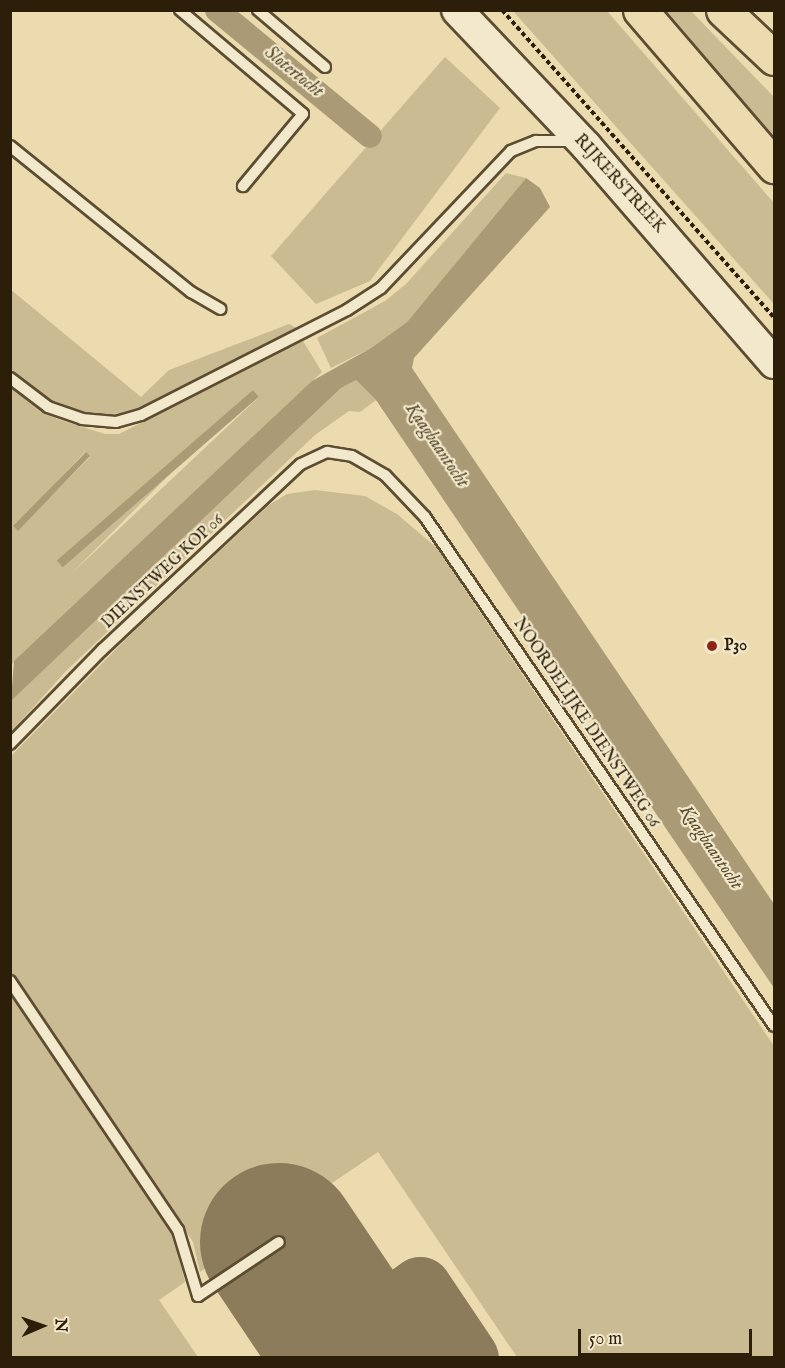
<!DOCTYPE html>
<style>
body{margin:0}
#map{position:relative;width:785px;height:1368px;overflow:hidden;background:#ebdbaf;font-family:"IM FELL English",serif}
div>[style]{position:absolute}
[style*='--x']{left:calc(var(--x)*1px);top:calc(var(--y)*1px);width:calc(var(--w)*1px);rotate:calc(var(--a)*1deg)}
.green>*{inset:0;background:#cbbb93}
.water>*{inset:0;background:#aa9b76;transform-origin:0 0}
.canal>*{height:24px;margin:-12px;padding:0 12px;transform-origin:12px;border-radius:12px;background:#aa9b76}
.taxiway>*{height:63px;margin:-31.5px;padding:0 31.5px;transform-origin:31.5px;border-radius:31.5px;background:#8c7c5c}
.runway>*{height:158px;margin:-79px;padding:0 79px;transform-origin:79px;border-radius:79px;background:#8c7c5c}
.path>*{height:4px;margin-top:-2px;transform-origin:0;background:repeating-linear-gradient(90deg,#2c1e08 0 4.5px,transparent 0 7.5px)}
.roads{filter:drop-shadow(2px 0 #5c4d32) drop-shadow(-2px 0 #5c4d32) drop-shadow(0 2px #5c4d32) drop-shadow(0 -2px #5c4d32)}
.lane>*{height:10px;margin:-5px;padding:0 5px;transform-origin:5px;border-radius:5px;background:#f2e8cb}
.secondary>*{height:30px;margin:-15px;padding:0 15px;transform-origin:15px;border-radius:15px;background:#f2e8cb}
.highway>*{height:33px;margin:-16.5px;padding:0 16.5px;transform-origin:16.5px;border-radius:16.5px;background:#ebdbaf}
.dots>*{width:16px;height:16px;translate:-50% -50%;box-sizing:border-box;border:3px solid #f2e8cb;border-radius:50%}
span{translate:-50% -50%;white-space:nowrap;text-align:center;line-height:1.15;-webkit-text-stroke:4.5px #f2e8cb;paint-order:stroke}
.street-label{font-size:16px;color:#2c1e08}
.poi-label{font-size:16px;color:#2c1e08;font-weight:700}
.left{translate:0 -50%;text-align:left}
.water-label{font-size:18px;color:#584a2e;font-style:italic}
.frame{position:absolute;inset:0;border:12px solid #2c1e08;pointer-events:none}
.north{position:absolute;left:12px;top:1296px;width:60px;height:60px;-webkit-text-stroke:4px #f2e8cb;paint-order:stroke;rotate:88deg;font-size:16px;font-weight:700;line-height:24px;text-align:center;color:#2c1e08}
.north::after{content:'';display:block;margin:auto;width:21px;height:27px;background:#2c1e08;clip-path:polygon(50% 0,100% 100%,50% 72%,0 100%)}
.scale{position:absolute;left:578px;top:1329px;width:174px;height:27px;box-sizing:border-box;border:3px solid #2c1e08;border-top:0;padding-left:8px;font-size:18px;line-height:21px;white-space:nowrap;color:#2c1e08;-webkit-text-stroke:4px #f2e8cb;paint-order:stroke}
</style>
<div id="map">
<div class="green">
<i style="clip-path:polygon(513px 11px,607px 11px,774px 203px,774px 304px)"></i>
<i style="clip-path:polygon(657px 11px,691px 11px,774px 97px,774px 145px)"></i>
<i style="clip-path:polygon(445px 57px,500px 108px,370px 281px,316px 304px,271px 256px)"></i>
<i style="clip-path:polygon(506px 173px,526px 178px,407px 322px,371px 348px,331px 368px,317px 338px,385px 301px,406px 284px)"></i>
<i style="clip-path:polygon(10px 289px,141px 397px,169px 370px,289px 324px,302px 331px,136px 413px,87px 415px,58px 406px,11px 370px)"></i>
<i style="clip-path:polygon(evenodd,303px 341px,322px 372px,11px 665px,10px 387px,35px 407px,57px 419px,105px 434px,119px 434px,303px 341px,253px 390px,259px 397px,71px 574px,253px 390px,303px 341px,85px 452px,90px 457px,18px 530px,14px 527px,85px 452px)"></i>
<i style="clip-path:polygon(356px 380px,376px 400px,360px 412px,349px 411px,315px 435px,66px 671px,11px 732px,11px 701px,341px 388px)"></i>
<i style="clip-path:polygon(315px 490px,365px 496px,397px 514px,437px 548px,774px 1046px,774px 1357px,517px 1357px,378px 1152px,200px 1272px,193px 1242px,11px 972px,11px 756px,128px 637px,269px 505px,287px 494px)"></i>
<i style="clip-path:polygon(10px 992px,173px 1234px,185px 1282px,159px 1300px,198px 1357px,11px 1357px)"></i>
</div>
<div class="water">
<i style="clip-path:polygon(526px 178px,540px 188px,550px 207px,414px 358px,412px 368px,774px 904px,774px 988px,376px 400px,356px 380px,341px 388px,11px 701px,14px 661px,312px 381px,371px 348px,407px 322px)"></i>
<i style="left:253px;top:390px;width:9px;height:260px;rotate:49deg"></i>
<i style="clip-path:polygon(86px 452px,90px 456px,18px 531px,13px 526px)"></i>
</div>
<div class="canal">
<i style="--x:217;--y:10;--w:198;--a:39.5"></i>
</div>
<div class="taxiway">
<i style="--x:345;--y:1340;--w:91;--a:-34.7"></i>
<i style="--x:420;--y:1288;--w:84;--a:56.1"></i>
</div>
<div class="runway">
<i style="--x:279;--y:1242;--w:140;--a:56.1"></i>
</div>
<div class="path">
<i style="--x:502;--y:10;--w:410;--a:48.5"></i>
</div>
<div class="roads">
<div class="lane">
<i style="--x:180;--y:10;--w:161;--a:40.2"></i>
<i style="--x:303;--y:114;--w:94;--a:129.8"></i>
<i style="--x:258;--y:10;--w:88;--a:40.4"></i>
<i style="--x:10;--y:146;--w:233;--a:38.9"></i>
<i style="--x:191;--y:292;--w:34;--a:30"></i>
<i style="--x:10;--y:378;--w:48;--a:37.3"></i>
<i style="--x:48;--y:407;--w:36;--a:19"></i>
<i style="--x:82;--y:419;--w:34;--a:5"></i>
<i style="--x:116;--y:422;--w:26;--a:-16"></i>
<i style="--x:141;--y:415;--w:231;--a:-27"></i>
<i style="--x:347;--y:310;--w:40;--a:-32.9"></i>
<i style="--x:381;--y:288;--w:189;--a:-46.5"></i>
<i style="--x:511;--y:151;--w:27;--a:-22"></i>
<i style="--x:536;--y:141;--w:36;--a:0"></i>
<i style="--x:10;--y:744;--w:132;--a:-45.6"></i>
<i style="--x:102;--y:650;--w:272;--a:-43.1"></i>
<i style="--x:301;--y:464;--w:29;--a:-25"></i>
<i style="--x:327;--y:452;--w:25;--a:9"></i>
<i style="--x:352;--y:456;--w:38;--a:30"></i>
<i style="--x:385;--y:475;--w:58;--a:46.4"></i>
<i style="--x:425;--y:517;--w:617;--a:55.56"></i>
<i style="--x:10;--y:981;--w:300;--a:56"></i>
<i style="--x:178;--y:1230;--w:69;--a:73.1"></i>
<i style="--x:198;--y:1296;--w:97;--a:-33.7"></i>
</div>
<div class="secondary">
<i style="--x:457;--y:10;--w:187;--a:46.5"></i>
<i style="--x:586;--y:146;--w:287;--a:49.1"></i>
</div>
<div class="highway">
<i style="--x:640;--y:10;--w:206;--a:49.3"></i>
<i style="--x:723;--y:10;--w:70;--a:43.3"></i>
</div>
</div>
<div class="dots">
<i style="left:712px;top:646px;background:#8f2418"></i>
</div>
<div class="street-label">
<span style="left:619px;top:184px;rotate:48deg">RIJKERSTREEK</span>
<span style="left:163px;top:572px;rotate:-43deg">DIENSTWEG KOP 06</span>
<span style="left:586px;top:723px;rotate:56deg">NOORDELIJKE DIENSTWEG 06</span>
</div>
<div class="poi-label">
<span class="left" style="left:724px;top:646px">P30</span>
</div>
<div class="water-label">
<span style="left:293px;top:73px;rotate:39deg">Slotertocht</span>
<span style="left:436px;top:446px;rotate:56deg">Kaagbaantocht</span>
<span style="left:710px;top:848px;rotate:56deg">Kaagbaantocht</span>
</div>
<div class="frame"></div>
<div class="north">N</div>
<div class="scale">50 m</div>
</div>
